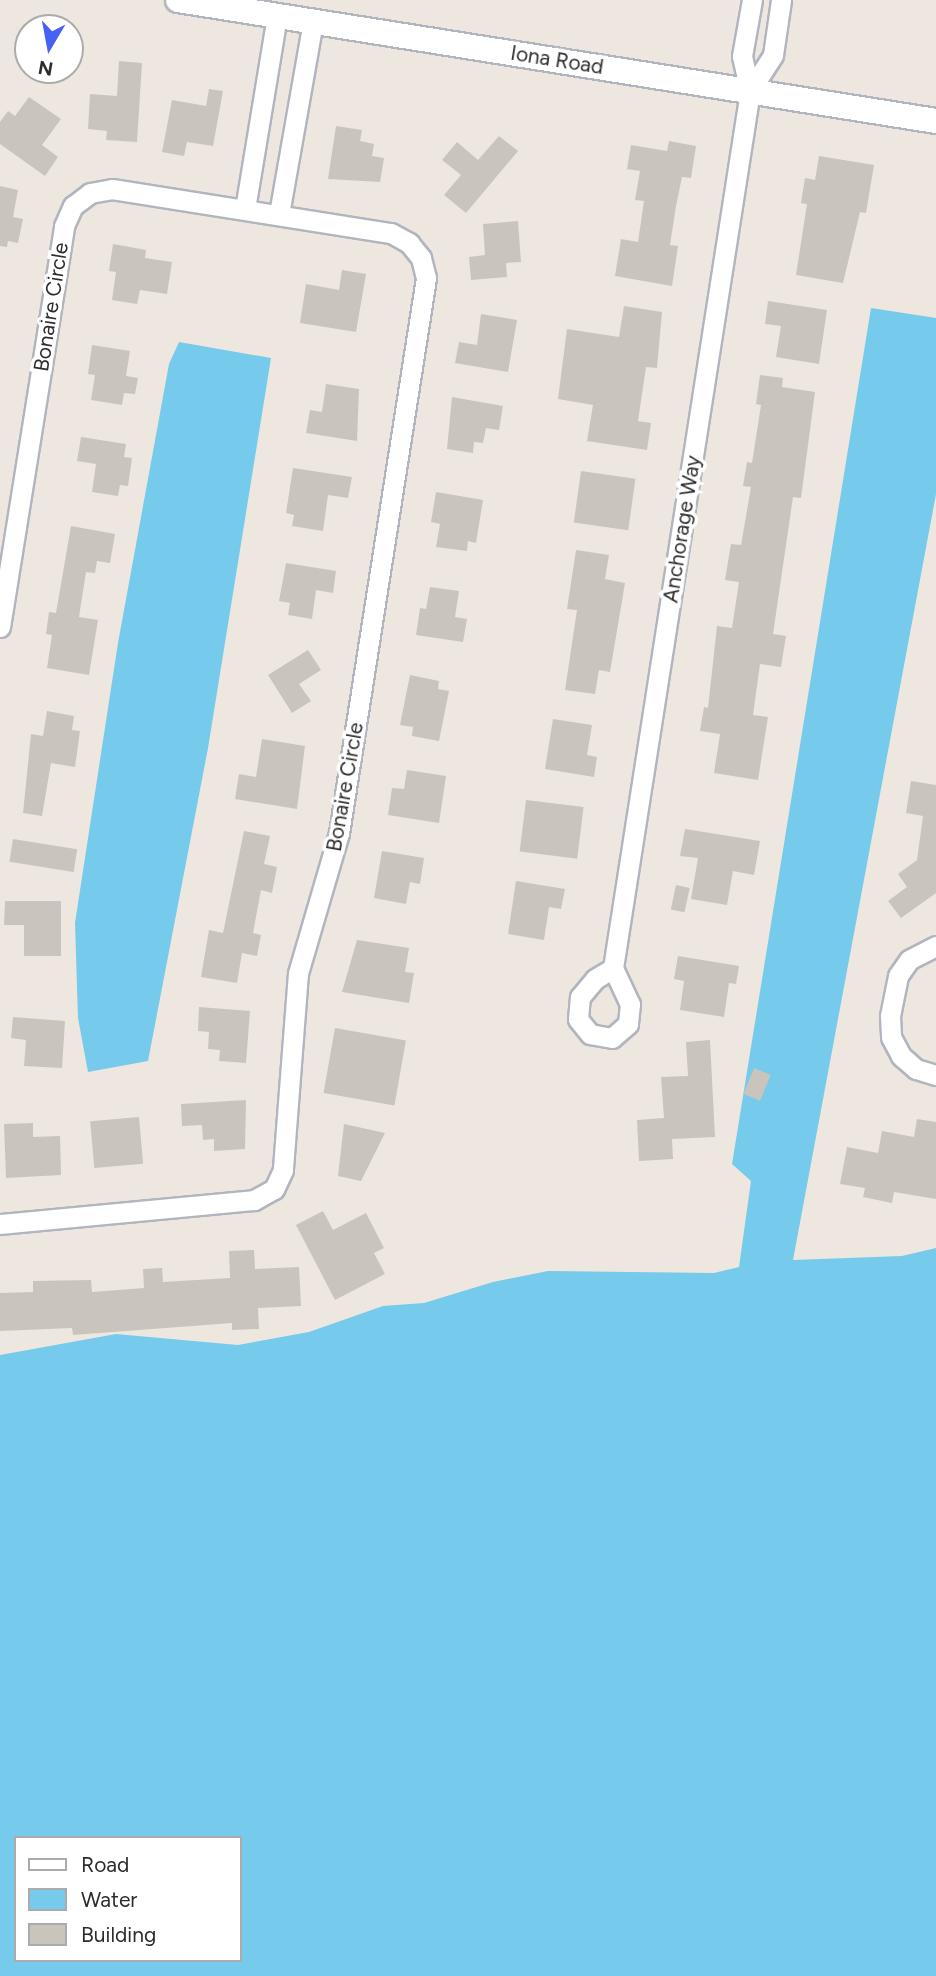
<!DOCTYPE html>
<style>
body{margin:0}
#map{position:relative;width:936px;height:1976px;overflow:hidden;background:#ede7df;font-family:Figtree,sans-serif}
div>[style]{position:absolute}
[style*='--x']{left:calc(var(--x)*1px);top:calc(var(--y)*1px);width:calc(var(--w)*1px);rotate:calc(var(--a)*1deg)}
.water>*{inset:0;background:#76caeb}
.building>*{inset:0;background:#c9c5bd;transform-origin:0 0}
.roads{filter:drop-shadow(2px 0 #b2b5bf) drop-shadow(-2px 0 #b2b5bf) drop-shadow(0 2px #b2b5bf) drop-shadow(0 -2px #b2b5bf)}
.minor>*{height:19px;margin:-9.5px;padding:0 9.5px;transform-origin:9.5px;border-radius:9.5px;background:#fff}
.tertiary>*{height:24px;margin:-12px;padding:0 12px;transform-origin:12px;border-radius:12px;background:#fff}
span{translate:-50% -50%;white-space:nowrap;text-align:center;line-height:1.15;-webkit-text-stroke:7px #fff;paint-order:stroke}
.street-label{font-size:21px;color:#2c2c2c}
.legend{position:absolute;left:14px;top:1836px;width:228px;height:126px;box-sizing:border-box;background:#fff;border:2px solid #ababab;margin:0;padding:9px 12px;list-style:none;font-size:21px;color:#2c2c2c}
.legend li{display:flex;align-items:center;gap:14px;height:35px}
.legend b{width:35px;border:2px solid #ababab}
.north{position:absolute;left:14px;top:14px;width:70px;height:70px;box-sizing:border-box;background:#fff;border:2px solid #ababab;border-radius:50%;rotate:190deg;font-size:19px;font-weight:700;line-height:28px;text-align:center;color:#2c2c2c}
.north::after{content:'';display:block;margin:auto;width:24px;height:32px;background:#4562f4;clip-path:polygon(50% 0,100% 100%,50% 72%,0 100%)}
</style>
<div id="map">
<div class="water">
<i style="clip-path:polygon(evenodd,871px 308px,936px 318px,936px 494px,793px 1260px,902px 1256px,936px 1248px,936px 1976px,0 1976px,0 1355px,116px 1334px,238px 1345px,309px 1332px,383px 1306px,424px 1303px,493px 1282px,548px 1271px,714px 1273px,739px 1267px,751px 1181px,732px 1164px,871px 308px,16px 1838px,240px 1838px,240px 1960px,16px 1960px,16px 1838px)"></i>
<i style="clip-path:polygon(179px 342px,271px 358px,208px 748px,148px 1061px,88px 1072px,78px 1018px,75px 923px,118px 643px,169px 364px)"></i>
</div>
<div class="building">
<i style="clip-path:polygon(119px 61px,142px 63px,137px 142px,106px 140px,107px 131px,88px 129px,90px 94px,117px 96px)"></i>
<i style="clip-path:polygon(209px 89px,223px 91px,213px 146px,187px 142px,184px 156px,162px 152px,172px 100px,206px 106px)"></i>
<i style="clip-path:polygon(29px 97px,61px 119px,42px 145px,58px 157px,45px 176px,0 144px,0 122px,8px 111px,15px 116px)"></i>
<i style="clip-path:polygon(336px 126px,362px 130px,360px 141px,374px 144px,372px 156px,384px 158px,380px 182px,328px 179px)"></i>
<i style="clip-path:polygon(499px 136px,518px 151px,466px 213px,444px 195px,461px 175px,442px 160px,457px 142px,478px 160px)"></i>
<i style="clip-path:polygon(669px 141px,696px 146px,691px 178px,682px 177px,676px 206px,670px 245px,678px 246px,672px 286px,615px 276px,621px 239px,638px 242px,644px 201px,635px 200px,640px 171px,627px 169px,631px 145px,667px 151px)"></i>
<i style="clip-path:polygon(819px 156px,874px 165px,866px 213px,860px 212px,843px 283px,796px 275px,807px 204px,801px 203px,805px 178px,815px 180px)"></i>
<i style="clip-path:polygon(0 186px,18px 190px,13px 217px,23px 219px,18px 243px,8px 241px,7px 247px,0 246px)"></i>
<i style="clip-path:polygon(518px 221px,521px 262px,506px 263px,507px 277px,471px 280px,469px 257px,485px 255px,483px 224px)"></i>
<i style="clip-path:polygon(113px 244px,146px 250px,145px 258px,172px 262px,167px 294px,140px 290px,137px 304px,112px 300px,116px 272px,109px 271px)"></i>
<i style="clip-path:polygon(342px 270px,366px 274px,356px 332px,300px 323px,306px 284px,339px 290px)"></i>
<i style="clip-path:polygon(768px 301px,827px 310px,819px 364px,776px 357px,781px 326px,765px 324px)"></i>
<i style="clip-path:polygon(624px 306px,662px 312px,657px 368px,646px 367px,638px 421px,651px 423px,647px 450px,587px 441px,593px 405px,558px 399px,567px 329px,619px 337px)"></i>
<i style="clip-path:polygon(481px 314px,517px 320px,508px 372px,455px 363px,459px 342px,477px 345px)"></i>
<i style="clip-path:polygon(92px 345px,130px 351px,126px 376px,138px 378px,135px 394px,124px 393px,122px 405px,91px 400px,95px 375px,88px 374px)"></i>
<i style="clip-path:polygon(760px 375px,783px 378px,782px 387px,815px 392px,801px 498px,793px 497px,773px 634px,786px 636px,781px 667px,760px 664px,753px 715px,768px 717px,758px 780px,714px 773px,720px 734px,700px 731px,704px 707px,708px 708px,717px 626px,732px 628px,739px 582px,725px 580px,731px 544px,741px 545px,751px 487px,743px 486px,747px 462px,752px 463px,761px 405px,756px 404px)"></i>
<i style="clip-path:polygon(326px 384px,359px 389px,357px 441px,306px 433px,310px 410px,322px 412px)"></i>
<i style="clip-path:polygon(452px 397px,503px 406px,499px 430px,486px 428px,483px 443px,474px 442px,473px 453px,447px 449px)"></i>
<i style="clip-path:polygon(81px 437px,126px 444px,124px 457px,132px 458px,128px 486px,120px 485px,118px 496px,92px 492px,96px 464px,77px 461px)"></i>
<i style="clip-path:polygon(293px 468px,352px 477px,348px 498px,328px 495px,323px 531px,292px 526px,294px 515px,286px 513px)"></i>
<i style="left:581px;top:471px;width:55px;height:52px;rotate:8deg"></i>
<i style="clip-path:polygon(436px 492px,483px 500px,476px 543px,468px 541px,467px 551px,436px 547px,440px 524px,431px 522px)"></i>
<i style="clip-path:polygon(71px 526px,115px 534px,110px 563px,97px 561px,95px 573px,86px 572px,79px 617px,98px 620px,89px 675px,47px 668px,52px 635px,46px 634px,49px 612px,56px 613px)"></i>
<i style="clip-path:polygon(576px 550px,609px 555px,605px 579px,625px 583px,610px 672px,599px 670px,595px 694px,565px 690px,577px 610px,567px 609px)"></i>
<i style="clip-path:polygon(286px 563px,336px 571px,333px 593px,316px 590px,312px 619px,288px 615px,290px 603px,279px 601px)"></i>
<i style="clip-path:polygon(430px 587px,459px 591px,455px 617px,467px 619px,463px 642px,416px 635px,420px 608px,426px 609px)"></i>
<i style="clip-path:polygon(308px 650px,321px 670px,299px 684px,311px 701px,292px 713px,268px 675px)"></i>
<i style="clip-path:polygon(410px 675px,439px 681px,438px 689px,449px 691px,439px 741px,412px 736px,413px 727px,400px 725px)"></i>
<i style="clip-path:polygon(47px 711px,74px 716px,72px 730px,80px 731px,75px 767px,51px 763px,42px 816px,23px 813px,31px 734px,43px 736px)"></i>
<i style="clip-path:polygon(553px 719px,592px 725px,587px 755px,597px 757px,594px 777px,545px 769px)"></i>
<i style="clip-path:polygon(262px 739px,305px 746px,297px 809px,235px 799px,239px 774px,256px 777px)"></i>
<i style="clip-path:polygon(407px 770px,446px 776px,439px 823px,388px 815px,392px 788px,404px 789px)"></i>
<i style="clip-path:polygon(911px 781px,936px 785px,936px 893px,901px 918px,888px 901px,907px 887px,898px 874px,917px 860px,923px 816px,906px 813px)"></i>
<i style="left:526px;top:800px;width:58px;height:52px;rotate:7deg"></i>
<i style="clip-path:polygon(685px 829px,760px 841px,754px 875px,733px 871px,727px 905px,691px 899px,698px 858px,680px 856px)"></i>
<i style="clip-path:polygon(244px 831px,270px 836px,264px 864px,277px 867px,272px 893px,261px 890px,253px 933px,261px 935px,257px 956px,242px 953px,237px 983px,201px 977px,209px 930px,223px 933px)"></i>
<i style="left:13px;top:839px;width:65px;height:23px;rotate:9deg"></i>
<i style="clip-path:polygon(382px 851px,424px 858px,420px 884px,410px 882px,406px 904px,374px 898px)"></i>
<i style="clip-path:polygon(516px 881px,565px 889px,561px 909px,549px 907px,544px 940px,508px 934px)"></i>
<i style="left:676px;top:885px;width:14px;height:25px;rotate:12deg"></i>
<i style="clip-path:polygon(5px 901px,61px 901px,61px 956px,24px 956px,24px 925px,4px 925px)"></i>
<i style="clip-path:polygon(357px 940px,409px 948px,405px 972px,414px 973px,409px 1003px,342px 992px)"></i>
<i style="clip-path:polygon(678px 956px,739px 966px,736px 984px,729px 983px,724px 1017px,680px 1010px,684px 981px,674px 979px)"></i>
<i style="clip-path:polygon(199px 1007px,250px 1011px,246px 1063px,219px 1061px,220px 1050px,208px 1049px,209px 1032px,198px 1031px)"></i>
<i style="clip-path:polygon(13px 1017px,65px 1021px,62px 1068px,24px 1066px,26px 1040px,11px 1038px)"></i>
<i style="left:335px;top:1028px;width:72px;height:66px;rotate:10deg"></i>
<i style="clip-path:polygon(710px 1040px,715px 1137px,672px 1139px,673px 1159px,639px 1161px,637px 1120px,664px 1118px,661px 1077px,688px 1076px,686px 1042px)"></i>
<i style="left:754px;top:1068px;width:18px;height:28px;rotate:22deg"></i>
<i style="clip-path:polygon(246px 1100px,245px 1149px,214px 1151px,214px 1139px,203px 1140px,202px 1125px,182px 1126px,181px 1104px)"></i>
<i style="left:139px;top:1117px;width:47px;height:49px;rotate:85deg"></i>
<i style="clip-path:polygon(917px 1119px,936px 1122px,936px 1199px,894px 1192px,892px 1203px,863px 1197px,865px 1188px,840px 1184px,847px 1147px,878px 1153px,882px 1131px,914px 1137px)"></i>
<i style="clip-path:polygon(33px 1123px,33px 1137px,60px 1136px,61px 1175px,6px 1178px,4px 1124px)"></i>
<i style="clip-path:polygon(344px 1124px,385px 1133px,361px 1181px,338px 1176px)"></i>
<i style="clip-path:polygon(323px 1211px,333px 1230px,366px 1213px,384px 1248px,374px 1253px,385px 1274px,335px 1300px,296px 1225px)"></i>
<i style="clip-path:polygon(254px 1250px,255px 1269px,299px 1267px,301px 1306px,258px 1308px,259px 1329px,232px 1330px,232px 1323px,73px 1335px,72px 1328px,0 1331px,0 1293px,33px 1292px,33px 1281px,91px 1280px,92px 1292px,144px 1288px,143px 1269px,162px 1268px,163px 1282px,230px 1278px,229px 1251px)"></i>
</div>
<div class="roads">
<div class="minor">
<i style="--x:750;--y:91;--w:43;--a:-57.4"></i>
<i style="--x:773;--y:55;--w:56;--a:-81.7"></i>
<i style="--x:245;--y:209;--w:196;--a:-80.6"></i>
<i style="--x:279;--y:214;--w:196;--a:-80"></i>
<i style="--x:0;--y:627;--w:406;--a:-80.9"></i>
<i style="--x:64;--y:226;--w:22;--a:-66"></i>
<i style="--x:73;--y:206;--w:21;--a:-37"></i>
<i style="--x:90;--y:193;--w:22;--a:-10"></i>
<i style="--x:112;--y:189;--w:282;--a:9"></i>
<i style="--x:391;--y:233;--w:21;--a:29"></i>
<i style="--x:409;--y:243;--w:19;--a:51"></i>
<i style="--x:421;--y:258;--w:21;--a:76"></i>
<i style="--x:426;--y:278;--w:562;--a:98.91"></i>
<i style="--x:339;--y:833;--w:146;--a:106.3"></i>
<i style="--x:298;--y:973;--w:198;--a:94.4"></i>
<i style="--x:283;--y:1170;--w:21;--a:115"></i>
<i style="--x:274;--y:1189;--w:23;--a:151"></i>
<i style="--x:254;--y:1200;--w:255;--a:174.6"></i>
<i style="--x:936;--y:946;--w:30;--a:153"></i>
<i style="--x:909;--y:960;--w:19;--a:125"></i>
<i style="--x:898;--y:976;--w:41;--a:101.3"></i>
<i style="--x:890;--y:1016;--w:21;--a:87"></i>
<i style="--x:891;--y:1037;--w:21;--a:62"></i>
<i style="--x:901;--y:1056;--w:20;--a:41"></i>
<i style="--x:916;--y:1069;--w:21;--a:17"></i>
<i style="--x:613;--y:968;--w:888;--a:-81.12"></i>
<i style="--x:750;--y:91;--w:36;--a:-103"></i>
<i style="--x:742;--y:56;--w:57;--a:-79.9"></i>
<i style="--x:613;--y:968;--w:40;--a:65"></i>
<i style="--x:630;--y:1004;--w:20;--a:96"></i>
<i style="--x:628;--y:1024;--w:21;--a:139"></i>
<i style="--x:612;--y:1038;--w:22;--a:-170"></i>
<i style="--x:590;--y:1034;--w:19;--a:-129"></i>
<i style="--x:578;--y:1019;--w:22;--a:-85"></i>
<i style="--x:580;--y:997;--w:23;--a:-50"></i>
<i style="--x:595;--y:979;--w:21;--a:-31"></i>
</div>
<div class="tertiary">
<i style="--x:178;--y:0;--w:768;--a:9.07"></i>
</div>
</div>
<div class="street-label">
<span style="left:557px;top:60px;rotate:9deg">Iona Road</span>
<span style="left:51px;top:307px;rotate:-81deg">Bonaire Circle</span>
<span style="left:682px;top:529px;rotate:-81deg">Anchorage Way</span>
<span style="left:345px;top:787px;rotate:-80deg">Bonaire Circle</span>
</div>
<ul class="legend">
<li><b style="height:9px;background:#fff"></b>Road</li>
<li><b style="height:19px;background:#76caeb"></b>Water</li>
<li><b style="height:19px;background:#c9c5bd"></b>Building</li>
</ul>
<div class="north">N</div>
</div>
